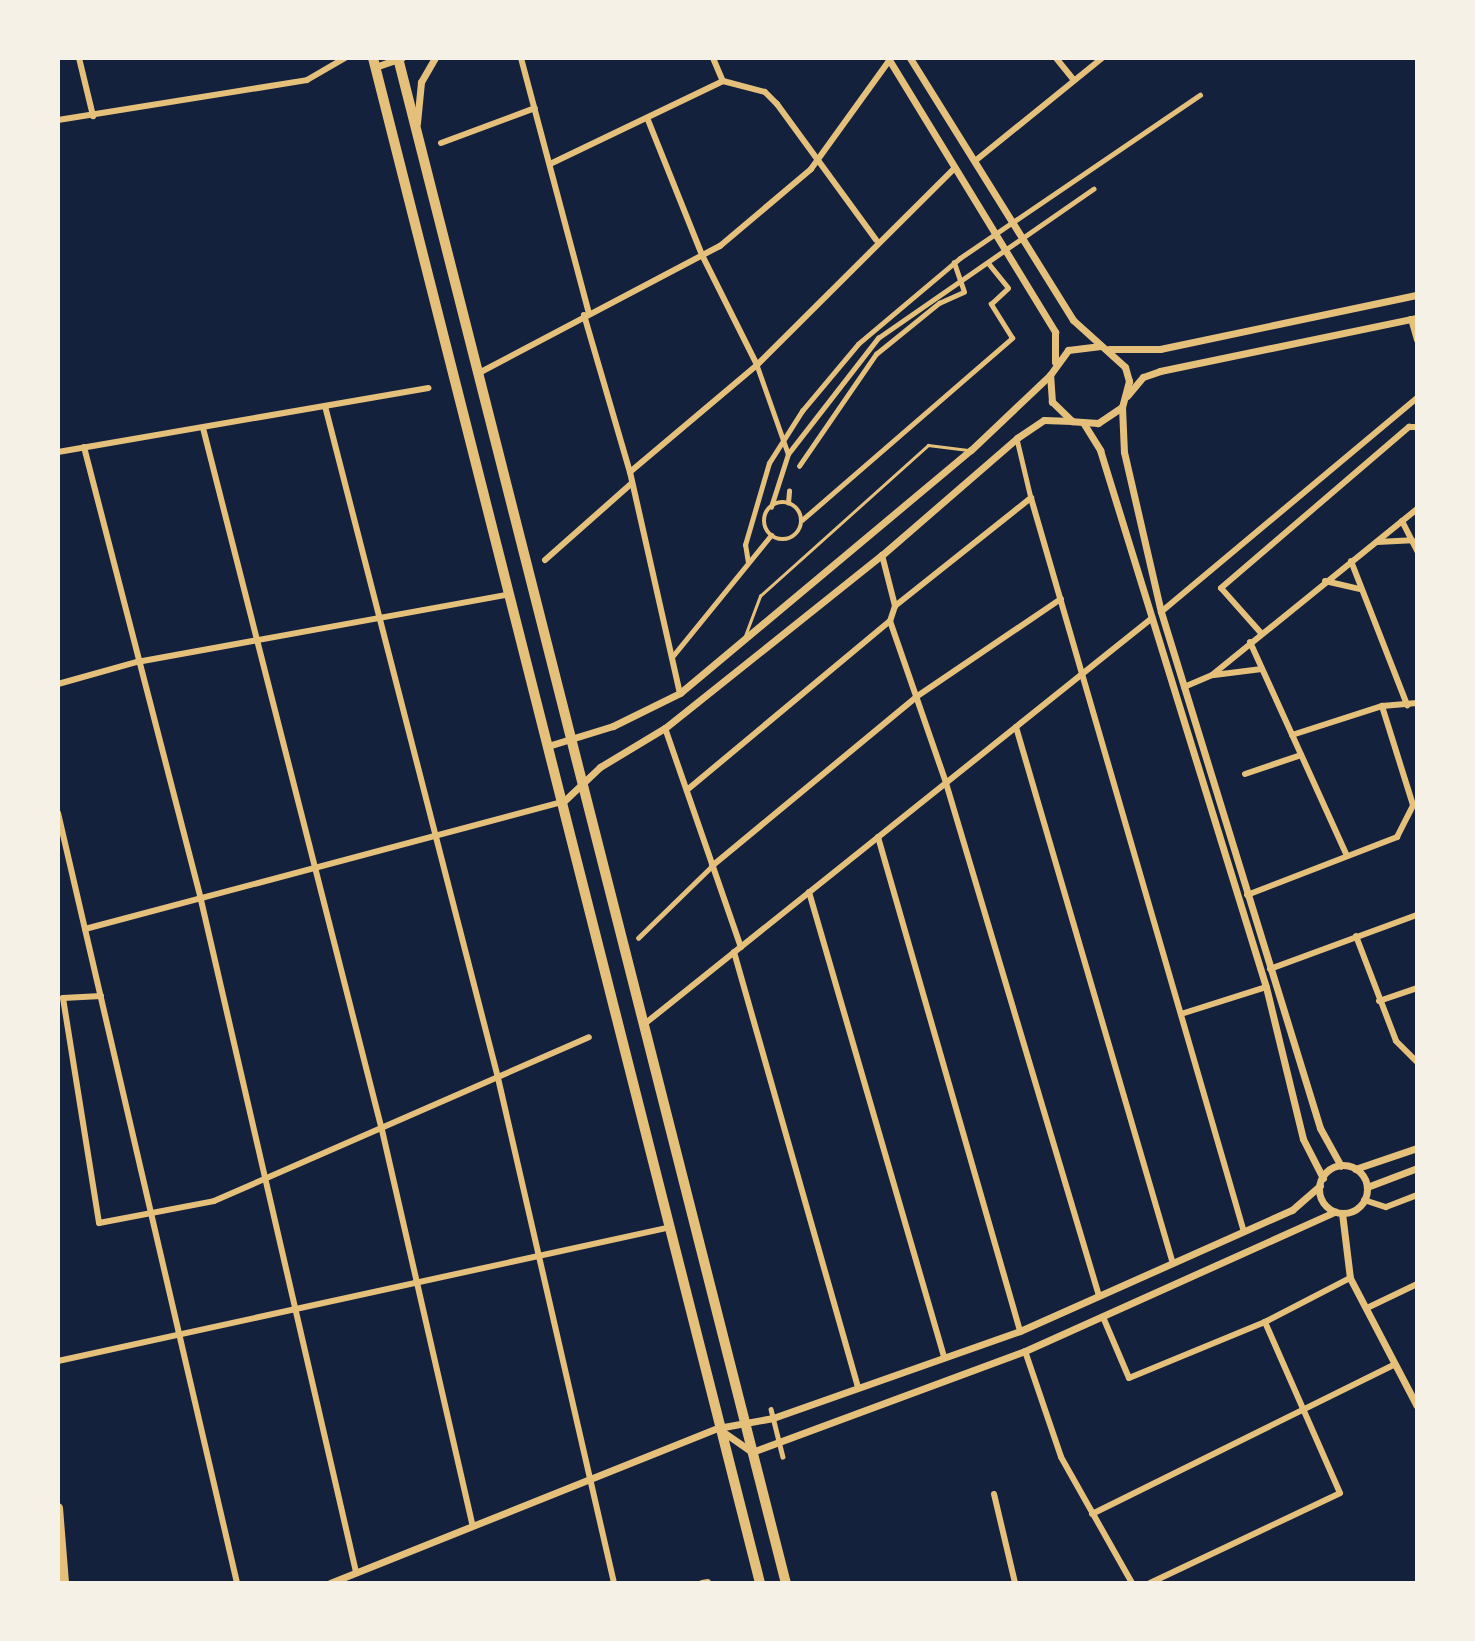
<!DOCTYPE html>
<style>
body{margin:0}
#map{position:relative;width:1475px;height:1641px;overflow:hidden;background:#14213d;font-family:"Titillium Web",sans-serif}
div>[style]{position:absolute}
[style*='--x']{left:calc(var(--x)*1px);top:calc(var(--y)*1px);width:calc(var(--w)*1px);rotate:calc(var(--a)*1deg)}
.service>*{height:2.5px;margin:-1.25px;padding:0 1.25px;transform-origin:1.25px;border-radius:1.25px;background:#e5c07b}
.pedestrian>*{height:4.5px;margin:-2.25px;padding:0 2.25px;transform-origin:2.25px;border-radius:2.25px;background:#e5c07b}
.pedestrian>.ring{margin:-2.25px;padding:0;box-sizing:content-box;background:none;border:4.5px solid #e5c07b;border-radius:50%}
.minor>*{height:6px;margin:-3px;padding:0 3px;transform-origin:3px;border-radius:3px;background:#e5c07b}
.tertiary>*{height:7px;margin:-3.5px;padding:0 3.5px;transform-origin:3.5px;border-radius:3.5px;background:#e5c07b}
.tertiary>.ring{margin:-3.5px;padding:0;box-sizing:content-box;background:none;border:7px solid #e5c07b;border-radius:50%}
.primary>*{height:10px;margin:-5px;padding:0 5px;transform-origin:5px;border-radius:5px;background:#e5c07b}
.trunk>*{height:10px;margin:-5px;padding:0 5px;transform-origin:5px;border-radius:5px;background:#e5c07b}
span{translate:-50% -50%;white-space:nowrap;text-align:center;line-height:1.15;-webkit-text-stroke:7px #f6f1e7;paint-order:stroke}
.frame{position:absolute;inset:0;border:60px solid #f6f1e7;pointer-events:none}
</style>
<div id="map">
<div class="service">
<i style="--x:745;--y:636;--w:43;--a:-69.4"></i>
<i style="--x:760;--y:596;--w:226;--a:-41.9"></i>
<i style="--x:928;--y:445;--w:40;--a:7.1"></i>
</div>
<div class="pedestrian">
<i style="--x:757;--y:365;--w:93;--a:70.6"></i>
<i style="--x:1017;--y:439;--w:61;--a:76.7"></i>
<i style="--x:799;--y:466;--w:136;--a:-55.5"></i>
<i style="--x:876;--y:354;--w:81;--a:-39"></i>
<i style="--x:939;--y:303;--w:27;--a:-24"></i>
<i style="--x:964;--y:292;--w:31;--a:-109"></i>
<i class="ring" style="left:764px;top:502px;width:33.5px;height:33.5px"></i>
<i style="--x:788;--y:503;--w:12;--a:-85"></i>
<i style="--x:771;--y:507;--w:56;--a:-72.2"></i>
<i style="--x:788;--y:454;--w:147;--a:-52.2"></i>
<i style="--x:878;--y:338;--w:262;--a:-34.7"></i>
<i style="--x:802;--y:520;--w:278;--a:-40.9"></i>
<i style="--x:1012;--y:338;--w:40;--a:-122"></i>
<i style="--x:991;--y:304;--w:23;--a:-43"></i>
<i style="--x:1008;--y:288;--w:32;--a:-129"></i>
<i style="--x:748;--y:563;--w:18;--a:-99"></i>
<i style="--x:745;--y:545;--w:85;--a:-73.7"></i>
<i style="--x:769;--y:463;--w:62;--a:-57.6"></i>
<i style="--x:802;--y:411;--w:87;--a:-50.1"></i>
<i style="--x:858;--y:344;--w:133;--a:-40.1"></i>
<i style="--x:960;--y:258;--w:290;--a:-34.2"></i>
<i style="--x:672;--y:657;--w:157;--a:-50.9"></i>
<i style="--x:638;--y:938;--w:103;--a:-44.2"></i>
<i style="--x:771;--y:1409;--w:49;--a:76"></i>
</div>
<div class="minor">
<i style="--x:79;--y:58;--w:60;--a:76.4"></i>
<i style="--x:521;--y:58;--w:264;--a:75.1"></i>
<i style="--x:713;--y:58;--w:25;--a:67"></i>
<i style="--x:723;--y:81;--w:43;--a:14.7"></i>
<i style="--x:765;--y:92;--w:17;--a:45"></i>
<i style="--x:777;--y:104;--w:168;--a:53.9"></i>
<i style="--x:1056;--y:58;--w:28;--a:51"></i>
<i style="--x:58;--y:120;--w:252;--a:-9.1"></i>
<i style="--x:307;--y:80;--w:44;--a:-30.1"></i>
<i style="--x:648;--y:120;--w:145;--a:68.2"></i>
<i style="--x:702;--y:255;--w:123;--a:63.4"></i>
<i style="--x:441;--y:143;--w:100;--a:-20.4"></i>
<i style="--x:975;--y:161;--w:164;--a:-39"></i>
<i style="--x:550;--y:164;--w:192;--a:-25.6"></i>
<i style="--x:584;--y:315;--w:164;--a:73.7"></i>
<i style="--x:630;--y:472;--w:227;--a:77.3"></i>
<i style="--x:1411;--y:319;--w:22;--a:74"></i>
<i style="--x:477;--y:374;--w:275;--a:-27.8"></i>
<i style="--x:720;--y:246;--w:119;--a:-40.2"></i>
<i style="--x:811;--y:169;--w:133;--a:-54.2"></i>
<i style="--x:325;--y:406;--w:694;--a:75.56"></i>
<i style="--x:498;--y:1078;--w:518;--a:77.06"></i>
<i style="--x:203;--y:428;--w:724;--a:75.7"></i>
<i style="--x:382;--y:1130;--w:406;--a:77.1"></i>
<i style="--x:84;--y:447;--w:468;--a:75.5"></i>
<i style="--x:201;--y:900;--w:690;--a:77.01"></i>
<i style="--x:58;--y:452;--w:376;--a:-9.8"></i>
<i style="--x:630;--y:472;--w:166;--a:-40.1"></i>
<i style="--x:757;--y:365;--w:279;--a:-44.9"></i>
<i style="--x:1402;--y:521;--w:34;--a:63"></i>
<i style="--x:1377;--y:542;--w:35;--a:-3"></i>
<i style="--x:882;--y:555;--w:53;--a:75.7"></i>
<i style="--x:895;--y:606;--w:16;--a:108"></i>
<i style="--x:890;--y:621;--w:171;--a:70.9"></i>
<i style="--x:946;--y:783;--w:535;--a:73.39"></i>
<i style="--x:545;--y:560;--w:115;--a:-41.5"></i>
<i style="--x:1351;--y:561;--w:155;--a:68.7"></i>
<i style="--x:1325;--y:581;--w:35;--a:13"></i>
<i style="--x:895;--y:606;--w:174;--a:-38.5"></i>
<i style="--x:1031;--y:498;--w:764;--a:73.82"></i>
<i style="--x:1161;--y:612;--w:334;--a:-39.9"></i>
<i style="--x:1261;--y:633;--w:60;--a:-131.6"></i>
<i style="--x:1221;--y:588;--w:248;--a:-40.6"></i>
<i style="--x:1409;--y:427;--w:8;--a:0"></i>
<i style="--x:1250;--y:642;--w:233;--a:65.6"></i>
<i style="--x:1214;--y:675;--w:48;--a:-7.1"></i>
<i style="--x:58;--y:684;--w:82;--a:-15.6"></i>
<i style="--x:137;--y:662;--w:374;--a:-10.3"></i>
<i style="--x:1184;--y:687;--w:30;--a:-23"></i>
<i style="--x:1212;--y:675;--w:264;--a:-39"></i>
<i style="--x:1016;--y:727;--w:559;--a:73.7"></i>
<i style="--x:665;--y:728;--w:232;--a:70.9"></i>
<i style="--x:1292;--y:735;--w:95;--a:-17.9"></i>
<i style="--x:1382;--y:706;--w:35;--a:-5"></i>
<i style="--x:1245;--y:774;--w:59;--a:-18.7"></i>
<i style="--x:687;--y:790;--w:264;--a:-39.8"></i>
<i style="--x:58;--y:813;--w:791;--a:76.91"></i>
<i style="--x:878;--y:837;--w:514;--a:73.96"></i>
<i style="--x:712;--y:866;--w:265;--a:-39.6"></i>
<i style="--x:916;--y:697;--w:175;--a:-34.1"></i>
<i style="--x:809;--y:892;--w:485;--a:73.8"></i>
<i style="--x:1247;--y:895;--w:161;--a:-21.1"></i>
<i style="--x:1397;--y:837;--w:36;--a:-63"></i>
<i style="--x:1413;--y:805;--w:104;--a:-107.4"></i>
<i style="--x:85;--y:929;--w:495;--a:-14.9"></i>
<i style="--x:1356;--y:936;--w:112;--a:69.1"></i>
<i style="--x:1396;--y:1041;--w:30;--a:45"></i>
<i style="--x:734;--y:952;--w:453;--a:74.1"></i>
<i style="--x:1270;--y:969;--w:157;--a:-20.2"></i>
<i style="--x:101;--y:996;--w:38;--a:177"></i>
<i style="--x:63;--y:998;--w:228;--a:80.9"></i>
<i style="--x:99;--y:1223;--w:117;--a:-10.8"></i>
<i style="--x:214;--y:1201;--w:409;--a:-23.6"></i>
<i style="--x:1379;--y:1001;--w:40;--a:-18.9"></i>
<i style="--x:1181;--y:1014;--w:89;--a:-17.6"></i>
<i style="--x:647;--y:1022;--w:645;--a:-38.65"></i>
<i style="--x:1364;--y:1200;--w:23;--a:18"></i>
<i style="--x:1386;--y:1207;--w:33;--a:-21"></i>
<i style="--x:1367;--y:1308;--w:55;--a:-25.6"></i>
<i style="--x:1103;--y:1317;--w:66;--a:66.9"></i>
<i style="--x:1129;--y:1378;--w:147;--a:-22.4"></i>
<i style="--x:1265;--y:1322;--w:96;--a:-27.4"></i>
<i style="--x:1025;--y:1351;--w:112;--a:71.2"></i>
<i style="--x:1061;--y:1457;--w:145;--a:60.6"></i>
<i style="--x:58;--y:1361;--w:627;--a:-12.33"></i>
<i style="--x:994;--y:1494;--w:91;--a:76.7"></i>
<i style="--x:1092;--y:1514;--w:338;--a:-26.3"></i>
<i style="--x:702;--y:1583;--w:6;--a:-9"></i>
<i style="--x:1150;--y:1583;--w:210;--a:-25.3"></i>
<i style="--x:1340;--y:1493;--w:187;--a:-113.7"></i>
</div>
<div class="tertiary">
<i style="--x:888;--y:58;--w:321;--a:58.6"></i>
<i style="--x:1055;--y:332;--w:30;--a:90"></i>
<i style="--x:910;--y:58;--w:309;--a:58.1"></i>
<i style="--x:1073;--y:320;--w:70;--a:42.1"></i>
<i style="--x:1125;--y:367;--w:15;--a:74"></i>
<i style="--x:1129;--y:381;--w:27;--a:105"></i>
<i style="--x:1122;--y:407;--w:29;--a:146"></i>
<i style="--x:1098;--y:423;--w:26;--a:-176"></i>
<i style="--x:1072;--y:421;--w:28;--a:-136"></i>
<i style="--x:1052;--y:402;--w:27;--a:-94"></i>
<i style="--x:1050;--y:375;--w:31;--a:-54"></i>
<i style="--x:1068;--y:350;--w:33;--a:-7"></i>
<i style="--x:375;--y:67;--w:28;--a:-19"></i>
<i style="--x:417;--y:123;--w:41;--a:-84.4"></i>
<i style="--x:421;--y:82;--w:28;--a:-60"></i>
<i style="--x:1109;--y:349;--w:51;--a:0"></i>
<i style="--x:1160;--y:349;--w:263;--a:-11.9"></i>
<i style="--x:1127;--y:396;--w:25;--a:-50"></i>
<i style="--x:1143;--y:377;--w:18;--a:-19"></i>
<i style="--x:1160;--y:371;--w:262;--a:-11.7"></i>
<i style="--x:1122;--y:407;--w:45;--a:87.5"></i>
<i style="--x:1124;--y:452;--w:164;--a:77"></i>
<i style="--x:1161;--y:612;--w:540;--a:72.87"></i>
<i style="--x:1320;--y:1128;--w:43;--a:61.1"></i>
<i style="--x:1084;--y:424;--w:31;--a:58"></i>
<i style="--x:1100;--y:450;--w:562;--a:72.82"></i>
<i style="--x:1266;--y:987;--w:156;--a:76.3"></i>
<i style="--x:1303;--y:1139;--w:44;--a:62.9"></i>
<i style="--x:548;--y:746;--w:68;--a:-17.1"></i>
<i style="--x:613;--y:726;--w:75;--a:-26.2"></i>
<i style="--x:680;--y:693;--w:379;--a:-39.9"></i>
<i style="--x:971;--y:450;--w:109;--a:-43.5"></i>
<i style="--x:563;--y:802;--w:51;--a:-43.4"></i>
<i style="--x:600;--y:767;--w:76;--a:-31"></i>
<i style="--x:665;--y:728;--w:278;--a:-38.6"></i>
<i style="--x:882;--y:555;--w:179;--a:-40.9"></i>
<i style="--x:1017;--y:438;--w:32;--a:-34"></i>
<i style="--x:1044;--y:420;--w:28;--a:2"></i>
<i class="ring" style="left:1319px;top:1165px;width:41px;height:41px"></i>
<i style="--x:1355;--y:1169;--w:65;--a:-18.7"></i>
<i style="--x:1367;--y:1187;--w:53;--a:-20.8"></i>
<i style="--x:1342;--y:1213;--w:65;--a:83"></i>
<i style="--x:1350;--y:1278;--w:144;--a:62.4"></i>
<i style="--x:719;--y:1429;--w:40;--a:34.9"></i>
<i style="--x:752;--y:1452;--w:291;--a:-20.3"></i>
<i style="--x:1025;--y:1351;--w:340;--a:-24.2"></i>
<i style="--x:330;--y:1583;--w:418;--a:-21.8"></i>
<i style="--x:718;--y:1428;--w:56;--a:-10.3"></i>
<i style="--x:773;--y:1418;--w:262;--a:-19.4"></i>
<i style="--x:1020;--y:1331;--w:298;--a:-24"></i>
<i style="--x:1292;--y:1210;--w:37;--a:-41"></i>
</div>
<div class="primary">
<i style="--x:58;--y:1508;--w:75;--a:85.4"></i>
</div>
<div class="trunk">
<i style="--x:373;--y:58;--w:1573;--a:75.76"></i>
<i style="--x:398;--y:58;--w:1574;--a:75.73"></i>
</div>
<div class="frame"></div>
</div>
